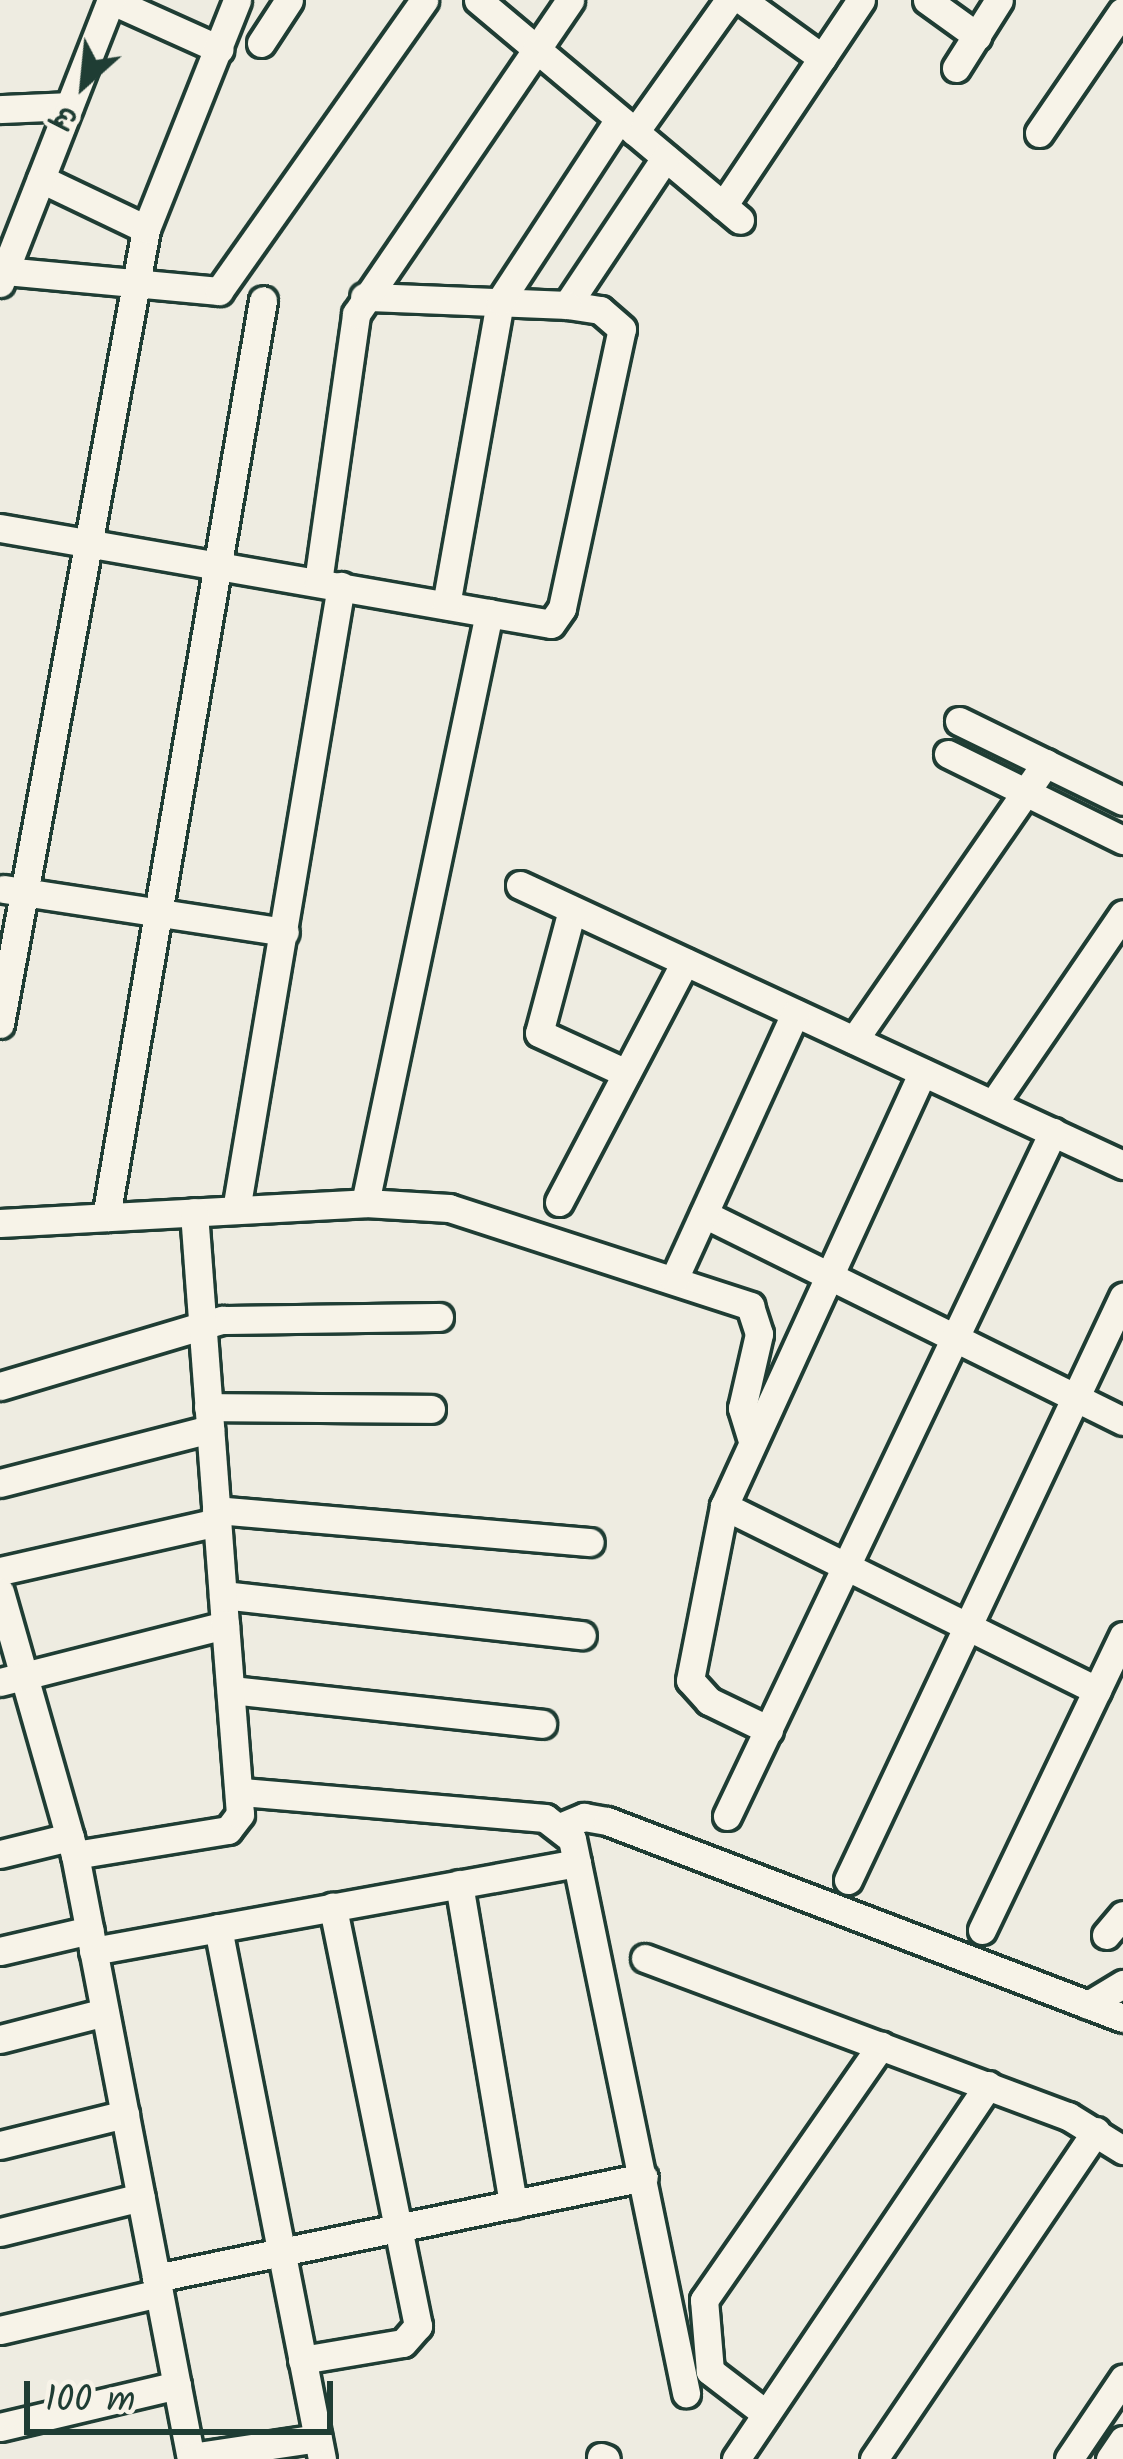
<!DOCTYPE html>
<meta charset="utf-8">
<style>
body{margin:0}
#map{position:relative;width:1123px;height:2459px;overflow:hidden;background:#eeece1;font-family:Kalam,"Playpen Sans Deva",sans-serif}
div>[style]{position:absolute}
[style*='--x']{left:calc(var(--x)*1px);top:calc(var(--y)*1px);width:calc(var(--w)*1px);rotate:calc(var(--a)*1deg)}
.roads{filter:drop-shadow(3px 0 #1f3d34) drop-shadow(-3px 0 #1f3d34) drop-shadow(0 3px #1f3d34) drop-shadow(0 -3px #1f3d34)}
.minor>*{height:27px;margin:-13.5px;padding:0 13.5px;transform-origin:13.5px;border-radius:13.5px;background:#f7f3e8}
span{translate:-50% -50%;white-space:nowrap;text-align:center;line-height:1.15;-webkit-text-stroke:9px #f7f3e8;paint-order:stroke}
.north{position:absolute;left:24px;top:24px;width:120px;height:120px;-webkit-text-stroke:9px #f7f3e8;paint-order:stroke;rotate:207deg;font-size:33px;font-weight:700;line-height:48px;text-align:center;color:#1f3d34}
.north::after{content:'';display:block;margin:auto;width:42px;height:54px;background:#1f3d34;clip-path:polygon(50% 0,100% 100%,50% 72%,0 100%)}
.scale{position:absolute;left:24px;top:2381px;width:309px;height:54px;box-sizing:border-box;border:6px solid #1f3d34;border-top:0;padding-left:15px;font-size:36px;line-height:42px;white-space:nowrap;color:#1f3d34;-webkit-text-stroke:9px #f7f3e8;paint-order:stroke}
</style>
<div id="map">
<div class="roads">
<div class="minor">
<i style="--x:110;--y:0;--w:120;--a:24.2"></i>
<i style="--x:478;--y:0;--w:342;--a:40"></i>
<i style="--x:742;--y:0;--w:99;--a:35.9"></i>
<i style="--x:927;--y:0;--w:62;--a:35.8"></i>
<i style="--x:261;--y:43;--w:51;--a:-56.9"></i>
<i style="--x:956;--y:68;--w:80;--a:-57.7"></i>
<i style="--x:0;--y:109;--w:69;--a:-2.5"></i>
<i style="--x:635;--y:132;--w:162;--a:-54.5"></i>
<i style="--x:1039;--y:133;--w:147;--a:-55.6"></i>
<i style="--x:41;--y:179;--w:116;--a:25.5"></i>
<i style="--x:723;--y:206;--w:248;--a:-56.2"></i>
<i style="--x:4;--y:271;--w:216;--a:5.3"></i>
<i style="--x:219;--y:291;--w:356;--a:-54.8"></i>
<i style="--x:0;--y:283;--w:304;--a:-68.6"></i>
<i style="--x:567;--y:305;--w:177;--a:-56.3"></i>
<i style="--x:0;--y:528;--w:559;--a:9.88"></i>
<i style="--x:551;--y:624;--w:19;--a:-55"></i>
<i style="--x:562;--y:608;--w:285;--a:-77.9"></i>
<i style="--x:622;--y:329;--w:29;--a:-139"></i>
<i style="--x:600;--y:310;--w:33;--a:-171"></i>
<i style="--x:567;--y:305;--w:203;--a:-177.7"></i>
<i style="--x:318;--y:582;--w:271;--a:-81.9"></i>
<i style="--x:356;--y:314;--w:380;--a:-55.7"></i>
<i style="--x:446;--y:605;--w:309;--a:-79.9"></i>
<i style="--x:500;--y:301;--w:217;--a:-56.8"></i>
<i style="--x:959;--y:721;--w:182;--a:26"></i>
<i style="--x:948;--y:754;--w:195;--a:26.2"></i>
<i style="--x:520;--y:885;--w:665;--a:24.91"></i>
<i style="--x:4;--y:889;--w:284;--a:8.7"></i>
<i style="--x:572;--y:910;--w:127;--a:105"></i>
<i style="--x:539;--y:1033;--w:96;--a:24.7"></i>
<i style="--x:0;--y:1024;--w:808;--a:-79.59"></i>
<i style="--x:146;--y:229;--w:246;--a:-68.3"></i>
<i style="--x:854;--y:1040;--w:337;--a:-55.3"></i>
<i style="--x:993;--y:1104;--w:230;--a:-55.6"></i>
<i style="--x:559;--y:1202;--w:271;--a:-62.3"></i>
<i style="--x:365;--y:1203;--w:603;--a:-78.13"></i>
<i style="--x:236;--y:1210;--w:633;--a:-80.45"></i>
<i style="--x:704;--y:1214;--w:467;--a:26.3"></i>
<i style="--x:106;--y:1217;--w:930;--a:-80.28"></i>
<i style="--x:0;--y:1223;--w:366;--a:-3.1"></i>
<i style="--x:365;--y:1203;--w:84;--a:3.4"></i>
<i style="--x:449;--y:1208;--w:317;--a:18"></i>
<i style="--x:750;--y:1306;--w:29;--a:72"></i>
<i style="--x:759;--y:1334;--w:76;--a:102.9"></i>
<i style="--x:742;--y:1408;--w:34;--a:73"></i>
<i style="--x:674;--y:1279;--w:292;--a:-65.5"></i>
<i style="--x:0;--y:1386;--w:232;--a:-16.6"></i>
<i style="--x:222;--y:1320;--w:217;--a:-0.8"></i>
<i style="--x:208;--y:1407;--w:223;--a:0.5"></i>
<i style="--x:0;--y:1483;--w:217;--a:-14.4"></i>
<i style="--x:724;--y:1506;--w:416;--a:26.3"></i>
<i style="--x:216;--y:1510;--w:375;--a:4.9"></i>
<i style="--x:0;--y:1571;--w:222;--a:-12.7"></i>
<i style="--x:0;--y:1592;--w:273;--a:74.1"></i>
<i style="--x:75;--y:1855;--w:615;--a:79.13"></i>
<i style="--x:223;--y:1595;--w:361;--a:6.4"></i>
<i style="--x:0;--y:1682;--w:232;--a:-14.2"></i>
<i style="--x:225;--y:1625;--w:414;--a:-94.3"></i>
<i style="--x:231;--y:1690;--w:313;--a:6.2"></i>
<i style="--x:769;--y:1730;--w:67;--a:-154.2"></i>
<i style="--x:709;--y:1701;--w:28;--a:-132"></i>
<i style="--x:690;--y:1680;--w:177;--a:-78.9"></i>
<i style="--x:724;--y:1506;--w:477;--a:-65.4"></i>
<i style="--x:242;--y:1792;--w:304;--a:4.9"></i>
<i style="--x:545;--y:1818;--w:34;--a:38"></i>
<i style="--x:572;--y:1839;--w:566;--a:78.37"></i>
<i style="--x:727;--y:1816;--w:758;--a:-64.52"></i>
<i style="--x:560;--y:1827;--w:26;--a:-23"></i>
<i style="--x:584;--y:1817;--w:23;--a:10"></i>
<i style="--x:607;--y:1821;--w:552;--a:20.9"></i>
<i style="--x:0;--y:1854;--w:72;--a:-13.7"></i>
<i style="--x:75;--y:1855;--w:155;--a:-9.3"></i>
<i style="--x:228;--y:1830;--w:20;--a:-53"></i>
<i style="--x:240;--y:1814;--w:190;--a:-94.5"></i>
<i style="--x:848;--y:1880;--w:645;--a:-64.75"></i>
<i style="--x:459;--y:1884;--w:325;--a:80.4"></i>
<i style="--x:218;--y:1928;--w:541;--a:78.92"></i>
<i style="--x:982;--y:1930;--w:326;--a:-64.4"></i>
<i style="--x:1106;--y:1935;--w:26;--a:-50"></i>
<i style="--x:0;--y:1951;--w:92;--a:-13.1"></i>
<i style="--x:93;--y:1951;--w:492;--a:-10.3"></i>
<i style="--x:645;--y:1958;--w:452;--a:20.5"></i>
<i style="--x:1068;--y:2116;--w:65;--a:31.7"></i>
<i style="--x:1088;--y:2005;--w:41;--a:-31"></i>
<i style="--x:0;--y:2039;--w:108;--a:-14.4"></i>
<i style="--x:0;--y:2145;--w:129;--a:-13.9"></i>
<i style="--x:0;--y:2232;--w:145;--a:-13.9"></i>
<i style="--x:156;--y:2278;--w:498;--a:-11.7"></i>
<i style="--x:0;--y:2330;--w:163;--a:-13.1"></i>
<i style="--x:302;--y:2360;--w:102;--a:-9.6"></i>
<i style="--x:403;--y:2343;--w:23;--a:-49"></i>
<i style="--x:418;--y:2326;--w:428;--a:-101.5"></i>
<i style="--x:766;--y:2414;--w:71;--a:-142.5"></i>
<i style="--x:710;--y:2371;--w:71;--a:-94.8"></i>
<i style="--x:704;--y:2300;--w:310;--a:-55.2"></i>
<i style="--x:0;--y:2427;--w:182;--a:-13.3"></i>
<i style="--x:191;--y:2457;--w:128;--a:-8.5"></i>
<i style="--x:601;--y:2457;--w:5;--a:22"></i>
<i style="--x:736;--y:2459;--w:451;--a:-56"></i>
<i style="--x:874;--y:2459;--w:396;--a:-55.9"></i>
<i style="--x:1069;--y:2459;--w:97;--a:-56"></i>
<i style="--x:1110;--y:2459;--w:23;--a:-56"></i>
</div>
</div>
<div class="north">उ</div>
<div class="scale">100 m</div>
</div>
